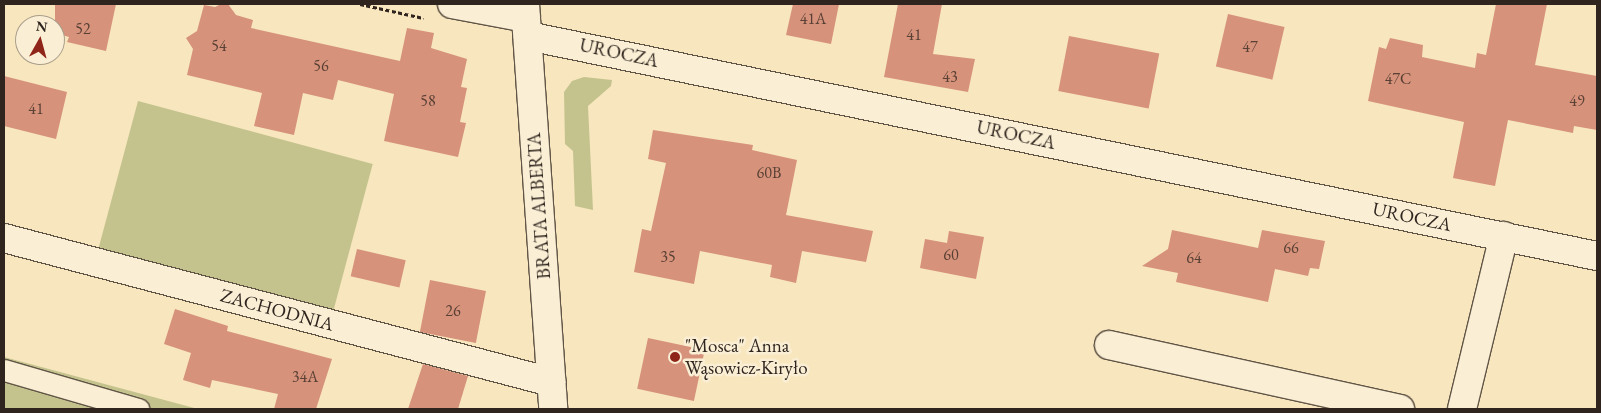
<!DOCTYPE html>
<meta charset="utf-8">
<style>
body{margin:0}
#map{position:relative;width:1601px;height:413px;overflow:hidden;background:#f8e6be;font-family:"EB Garamond",serif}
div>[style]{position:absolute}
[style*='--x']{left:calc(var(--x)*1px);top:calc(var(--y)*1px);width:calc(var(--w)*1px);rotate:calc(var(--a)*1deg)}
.green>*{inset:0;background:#c4c38d;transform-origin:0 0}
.building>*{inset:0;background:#d6927a;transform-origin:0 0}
.path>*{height:3px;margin-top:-1.5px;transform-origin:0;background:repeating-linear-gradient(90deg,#2f251e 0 4px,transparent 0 6.5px)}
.roads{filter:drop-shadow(1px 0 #615546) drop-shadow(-1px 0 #615546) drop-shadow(0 1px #615546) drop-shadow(0 -1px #615546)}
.service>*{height:21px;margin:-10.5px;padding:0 10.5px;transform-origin:10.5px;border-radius:10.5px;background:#faefd5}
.minor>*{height:28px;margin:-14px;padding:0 14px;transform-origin:14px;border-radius:14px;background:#faefd5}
.dots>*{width:14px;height:14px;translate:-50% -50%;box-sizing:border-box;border:2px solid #faefd5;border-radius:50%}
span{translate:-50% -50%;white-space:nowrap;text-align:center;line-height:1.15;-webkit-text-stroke:5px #faefd5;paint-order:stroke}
.number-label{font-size:16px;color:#594035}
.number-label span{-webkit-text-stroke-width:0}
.street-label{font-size:19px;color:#2f251e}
.poi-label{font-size:19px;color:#2f251e}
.left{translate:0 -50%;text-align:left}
.frame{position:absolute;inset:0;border:5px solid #2f251e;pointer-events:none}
.north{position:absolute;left:15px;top:15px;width:50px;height:50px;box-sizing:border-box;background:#faefd5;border:1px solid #a99e8c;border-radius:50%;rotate:7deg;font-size:14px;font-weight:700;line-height:20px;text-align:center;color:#2f251e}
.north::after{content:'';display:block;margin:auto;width:18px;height:22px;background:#8f2418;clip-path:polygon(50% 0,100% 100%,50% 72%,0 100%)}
</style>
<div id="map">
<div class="green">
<i style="clip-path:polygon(584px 77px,612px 80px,611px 86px,588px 106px,593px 210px,575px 206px,573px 151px,565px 144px,564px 92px,572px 81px)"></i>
<i style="left:138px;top:101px;width:243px;height:152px;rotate:15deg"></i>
<i style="clip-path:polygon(4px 357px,198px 409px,4px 409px)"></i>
</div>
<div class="building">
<i style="clip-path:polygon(55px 4px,116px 4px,106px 51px,67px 42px,69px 37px,55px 33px)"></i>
<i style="clip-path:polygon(221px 4px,228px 4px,236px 15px,253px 20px,251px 28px,400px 61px,407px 28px,434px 33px,431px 48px,467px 59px,461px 87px,467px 88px,460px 122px,466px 123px,458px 157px,384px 141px,394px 94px,338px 80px,333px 100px,303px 93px,294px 135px,254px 126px,262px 93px,187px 75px,193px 49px,186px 38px,197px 31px,204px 5px,215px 7px)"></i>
<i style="clip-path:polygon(793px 4px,839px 4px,831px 44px,786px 35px)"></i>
<i style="clip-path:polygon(898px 4px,942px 4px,933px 54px,975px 59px,968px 92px,884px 77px)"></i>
<i style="clip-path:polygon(1496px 4px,1547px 4px,1535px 65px,1597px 76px,1597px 130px,1574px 126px,1573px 133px,1508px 120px,1495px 186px,1453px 178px,1464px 122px,1368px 101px,1379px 47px,1386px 49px,1390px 38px,1423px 45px,1422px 57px,1475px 68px,1477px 53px,1486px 55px)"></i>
<i style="left:1228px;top:14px;width:58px;height:54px;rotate:13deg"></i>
<i style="left:1069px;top:36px;width:92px;height:56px;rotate:11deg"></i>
<i style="clip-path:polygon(4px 76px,67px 92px,56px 139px,4px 126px)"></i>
<i style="clip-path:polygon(653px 130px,753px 145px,752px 150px,797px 160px,786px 215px,873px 231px,866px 262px,802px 251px,796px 283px,770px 277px,772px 265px,700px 251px,694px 284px,634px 272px,642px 229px,651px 231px,666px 163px,648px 159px)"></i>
<i style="clip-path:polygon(1172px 230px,1258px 248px,1262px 230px,1325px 241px,1319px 269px,1310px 268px,1308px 276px,1275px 269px,1268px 302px,1176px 282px,1178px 273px,1142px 266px,1168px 249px)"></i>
<i style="clip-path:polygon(949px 231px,984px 237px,976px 279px,920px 268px,925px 239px,947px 243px)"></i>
<i style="left:357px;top:249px;width:50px;height:28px;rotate:13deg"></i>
<i style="left:430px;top:280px;width:57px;height:53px;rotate:11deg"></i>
<i style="clip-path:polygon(175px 309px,228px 326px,227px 331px,332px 359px,316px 409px,274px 409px,278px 394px,212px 380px,210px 388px,183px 380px,191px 353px,164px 344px)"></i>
<i style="left:648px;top:338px;width:58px;height:52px;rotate:12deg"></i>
<i style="clip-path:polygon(423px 364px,468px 376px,458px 409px,408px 409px)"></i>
</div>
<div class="path">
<i style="--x:360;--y:4;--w:65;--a:12.5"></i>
</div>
<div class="roads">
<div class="service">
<i style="--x:4;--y:370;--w:140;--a:16.2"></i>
</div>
<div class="minor">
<i style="--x:452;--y:4;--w:75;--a:10.7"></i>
<i style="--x:525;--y:4;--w:406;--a:86"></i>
<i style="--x:528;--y:36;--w:1091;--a:11.63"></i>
<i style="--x:4;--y:238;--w:566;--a:14.75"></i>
<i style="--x:1109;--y:345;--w:298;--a:12.4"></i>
<i style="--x:1462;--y:409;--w:178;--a:-76.4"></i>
</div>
</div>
<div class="dots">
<i style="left:675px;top:357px;background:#8f2418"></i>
</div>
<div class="number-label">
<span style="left:813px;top:19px">41A</span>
<span style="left:83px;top:29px">52</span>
<span style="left:914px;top:35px">41</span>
<span style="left:219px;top:46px">54</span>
<span style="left:1250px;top:47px">47</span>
<span style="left:321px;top:66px">56</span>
<span style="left:950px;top:77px">43</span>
<span style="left:1398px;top:79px">47C</span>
<span style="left:428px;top:101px">58</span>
<span style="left:1577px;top:101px">49</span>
<span style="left:36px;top:109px">41</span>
<span style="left:769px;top:173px">60B</span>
<span style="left:1291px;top:248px">66</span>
<span style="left:951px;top:255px">60</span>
<span style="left:668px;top:257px">35</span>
<span style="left:1194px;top:258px">64</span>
<span style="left:453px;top:311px">26</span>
<span style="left:305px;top:377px">34A</span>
</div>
<div class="street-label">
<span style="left:619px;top:53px;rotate:12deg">UROCZA</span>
<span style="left:1016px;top:135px;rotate:12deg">UROCZA</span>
<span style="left:539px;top:206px;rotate:-94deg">BRATA ALBERTA</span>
<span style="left:1412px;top:217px;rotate:12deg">UROCZA</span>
<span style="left:277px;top:310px;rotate:15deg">ZACHODNIA</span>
</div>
<div class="poi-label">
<span class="left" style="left:685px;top:357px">"Mosca" Anna<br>Wąsowicz-Kiryło</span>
</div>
<div class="frame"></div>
<div class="north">N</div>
</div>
